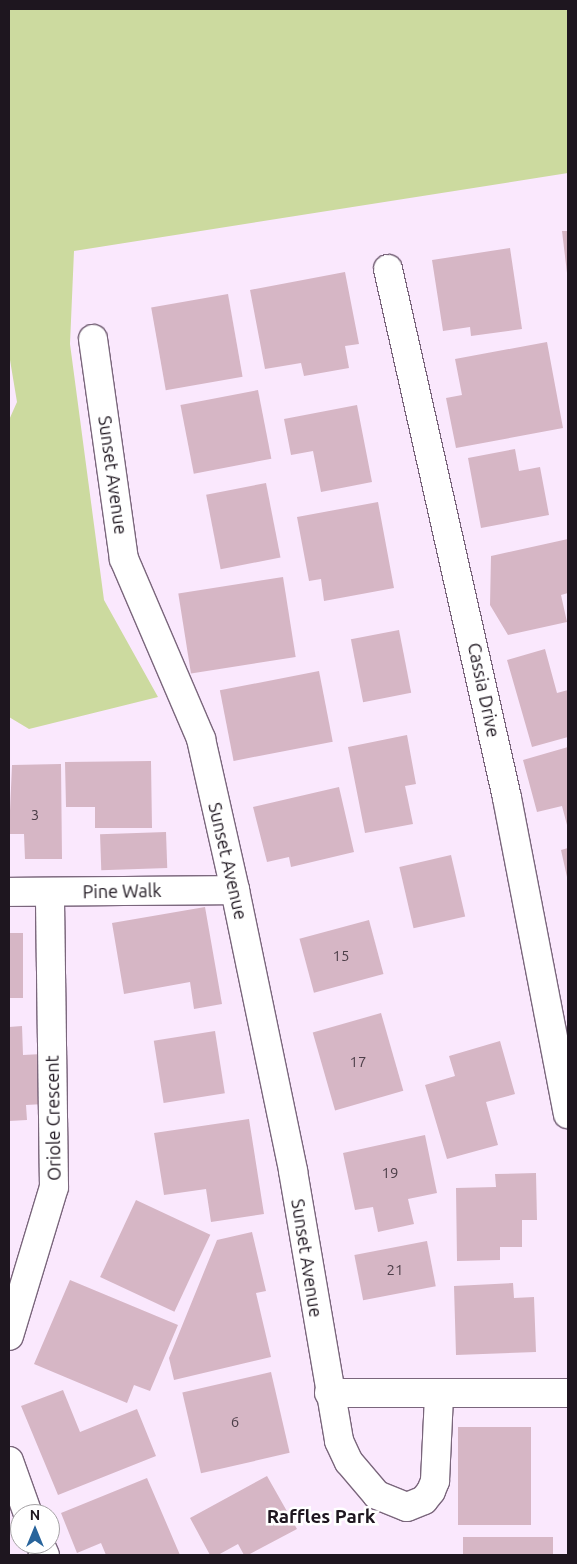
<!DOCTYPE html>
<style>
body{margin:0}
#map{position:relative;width:577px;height:1564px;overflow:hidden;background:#fae8fd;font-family:Ubuntu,sans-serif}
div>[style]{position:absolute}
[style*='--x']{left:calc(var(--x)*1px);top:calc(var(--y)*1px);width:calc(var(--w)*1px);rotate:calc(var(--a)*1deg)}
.green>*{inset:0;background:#ccda9f}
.building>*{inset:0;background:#d6b6c5;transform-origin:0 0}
.roads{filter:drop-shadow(1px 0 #7a667c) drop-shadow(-1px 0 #7a667c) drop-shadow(0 1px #7a667c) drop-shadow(0 -1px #7a667c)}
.minor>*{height:28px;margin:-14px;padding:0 14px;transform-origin:14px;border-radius:14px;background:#fff}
span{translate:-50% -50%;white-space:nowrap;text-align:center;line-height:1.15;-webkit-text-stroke:5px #fff;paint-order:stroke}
.number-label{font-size:15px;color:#4c3e48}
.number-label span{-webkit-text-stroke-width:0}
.street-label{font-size:18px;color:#1e161f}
.neighbourhood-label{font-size:19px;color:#1e161f;font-weight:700}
.frame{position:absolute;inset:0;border:10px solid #1e161f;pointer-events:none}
.north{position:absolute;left:10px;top:1504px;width:50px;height:50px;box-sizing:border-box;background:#fff;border:1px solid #a5a2a5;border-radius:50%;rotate:0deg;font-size:14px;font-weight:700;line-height:20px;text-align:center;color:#1e161f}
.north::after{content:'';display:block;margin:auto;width:18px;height:22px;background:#28649b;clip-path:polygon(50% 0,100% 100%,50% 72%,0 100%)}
</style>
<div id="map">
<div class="green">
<i style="clip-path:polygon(9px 9px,568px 9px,568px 173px,74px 251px,70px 344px,104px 600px,158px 697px,29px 729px,9px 717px,9px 420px,17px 402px,9px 354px)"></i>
</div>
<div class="building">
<i style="clip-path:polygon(562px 231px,568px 231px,568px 273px,567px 273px)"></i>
<i style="clip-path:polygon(510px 248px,522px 329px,471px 336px,470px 327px,443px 331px,432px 260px)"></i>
<i style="clip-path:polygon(345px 272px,359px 344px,345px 346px,349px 368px,304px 376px,301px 363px,265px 369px,250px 290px)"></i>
<i style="left:228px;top:294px;width:84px;height:78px;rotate:80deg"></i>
<i style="clip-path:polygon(547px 342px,563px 428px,456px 448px,446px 398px,462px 395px,455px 359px)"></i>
<i style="left:258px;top:390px;width:70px;height:79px;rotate:79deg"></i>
<i style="clip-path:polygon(357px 405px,372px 482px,321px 492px,313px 451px,291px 455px,284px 419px)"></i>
<i style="clip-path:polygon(515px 449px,519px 471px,540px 467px,549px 515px,481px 528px,468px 458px)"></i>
<i style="left:266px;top:483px;width:76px;height:61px;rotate:79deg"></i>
<i style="clip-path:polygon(378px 502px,394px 588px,324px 601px,321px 579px,309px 581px,297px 517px)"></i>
<i style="clip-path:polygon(568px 539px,568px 593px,561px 595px,567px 622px,508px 635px,490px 605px,491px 556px)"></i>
<i style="left:283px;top:577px;width:81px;height:106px;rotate:81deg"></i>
<i style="left:399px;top:630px;width:64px;height:49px;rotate:79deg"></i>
<i style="clip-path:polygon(545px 649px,557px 693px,568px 690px,568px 737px,532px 747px,507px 660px)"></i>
<i style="left:319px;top:671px;width:72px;height:101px;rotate:79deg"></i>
<i style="clip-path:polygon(407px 735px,416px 784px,405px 786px,413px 824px,365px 833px,348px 747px)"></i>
<i style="clip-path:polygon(568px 747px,568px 824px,567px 825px,562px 806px,537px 812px,523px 760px)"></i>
<i style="clip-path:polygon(151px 761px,152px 828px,95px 828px,95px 807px,66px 807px,65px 762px)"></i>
<i style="clip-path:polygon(61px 764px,62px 859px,25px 859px,24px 834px,9px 834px,12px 765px)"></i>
<i style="clip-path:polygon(339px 787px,354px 852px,291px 867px,289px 857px,267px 862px,253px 807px)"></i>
<i style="left:166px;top:832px;width:36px;height:66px;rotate:88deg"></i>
<i style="clip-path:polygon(568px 848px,568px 877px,567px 877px,561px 850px)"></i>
<i style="left:451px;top:855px;width:63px;height:53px;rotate:77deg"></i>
<i style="clip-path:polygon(205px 907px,222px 1004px,194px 1009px,190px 982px,124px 994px,112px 923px)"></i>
<i style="left:369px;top:920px;width:56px;height:72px;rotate:75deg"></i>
<i style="left:9px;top:933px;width:14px;height:65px"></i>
<i style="left:381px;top:1013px;width:81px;height:71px;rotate:74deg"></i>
<i style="clip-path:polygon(22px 1026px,23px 1055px,42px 1054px,44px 1104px,26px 1105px,27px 1120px,9px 1121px,9px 1027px)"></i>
<i style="left:215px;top:1031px;width:63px;height:62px;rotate:81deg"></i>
<i style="clip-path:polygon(500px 1041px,515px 1094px,486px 1102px,498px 1145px,447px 1159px,425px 1085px,455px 1076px,449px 1056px)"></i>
<i style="clip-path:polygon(249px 1119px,264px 1214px,211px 1222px,206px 1189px,164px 1195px,154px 1133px)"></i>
<i style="clip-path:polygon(425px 1135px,437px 1193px,408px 1199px,414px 1224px,378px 1232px,373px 1207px,355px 1210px,343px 1153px)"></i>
<i style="clip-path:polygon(536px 1173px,537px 1220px,522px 1220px,522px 1247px,500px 1247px,500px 1260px,457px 1261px,456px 1188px,496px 1187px,495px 1174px)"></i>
<i style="left:136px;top:1200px;width:82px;height:85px;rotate:25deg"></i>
<i style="clip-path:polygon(252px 1232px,266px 1291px,256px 1293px,271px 1357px,174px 1380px,169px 1358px,217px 1240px)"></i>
<i style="left:427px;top:1241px;width:46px;height:74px;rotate:79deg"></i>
<i style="clip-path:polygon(70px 1280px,178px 1325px,150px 1391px,134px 1385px,127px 1403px,34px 1364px)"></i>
<i style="clip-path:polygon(513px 1283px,514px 1298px,534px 1297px,536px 1352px,456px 1355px,454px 1286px)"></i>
<i style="left:271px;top:1372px;width:83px;height:91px;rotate:77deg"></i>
<i style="clip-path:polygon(63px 1390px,80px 1432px,137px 1409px,156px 1456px,58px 1495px,21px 1406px)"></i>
<i style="left:458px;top:1427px;width:73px;height:98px"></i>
<i style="clip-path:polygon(267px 1476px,297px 1529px,248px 1555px,244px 1555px,238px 1544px,218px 1555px,210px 1555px,190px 1518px)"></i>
<i style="clip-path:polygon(147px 1478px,180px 1555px,106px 1555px,101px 1543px,77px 1553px,61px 1513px)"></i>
<i style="left:463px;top:1537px;width:90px;height:18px"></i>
</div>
<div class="roads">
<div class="minor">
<i style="--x:388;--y:269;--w:542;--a:77.32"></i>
<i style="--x:507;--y:798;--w:322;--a:79.1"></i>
<i style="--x:93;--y:339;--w:222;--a:82"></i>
<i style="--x:124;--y:559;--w:196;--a:66.8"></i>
<i style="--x:201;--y:739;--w:155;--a:77.3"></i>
<i style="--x:235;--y:890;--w:287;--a:78.3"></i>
<i style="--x:293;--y:1171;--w:274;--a:80.3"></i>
<i style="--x:339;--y:1441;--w:23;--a:65"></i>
<i style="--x:349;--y:1462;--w:43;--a:49.7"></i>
<i style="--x:377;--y:1495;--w:32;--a:22"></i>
<i style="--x:407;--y:1507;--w:18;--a:-22"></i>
<i style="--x:424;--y:1500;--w:11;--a:-52"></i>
<i style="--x:431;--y:1491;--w:11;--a:-68"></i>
<i style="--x:435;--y:1481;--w:86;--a:-87.3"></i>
<i style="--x:9;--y:892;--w:226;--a:-0.5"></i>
<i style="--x:9;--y:1336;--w:156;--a:-73.2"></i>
<i style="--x:54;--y:1187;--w:295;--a:-90.8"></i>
<i style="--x:329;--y:1393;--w:239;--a:0"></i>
<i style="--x:9;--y:1461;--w:56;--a:70.3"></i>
<i style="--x:40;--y:1544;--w:12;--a:66"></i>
</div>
</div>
<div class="number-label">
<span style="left:35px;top:815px">3</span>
<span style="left:341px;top:956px">15</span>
<span style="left:358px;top:1062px">17</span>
<span style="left:390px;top:1173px">19</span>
<span style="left:395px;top:1270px">21</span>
<span style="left:235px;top:1422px">6</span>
</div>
<div class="street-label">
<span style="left:113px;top:475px;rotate:82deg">Sunset Avenue</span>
<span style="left:484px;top:690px;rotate:78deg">Cassia Drive</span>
<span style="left:228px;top:861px;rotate:77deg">Sunset Avenue</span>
<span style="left:122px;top:891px;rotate:-1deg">Pine Walk</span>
<span style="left:53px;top:1118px;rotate:-91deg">Oriole Crescent</span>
<span style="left:307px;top:1258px;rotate:81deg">Sunset Avenue</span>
</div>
<div class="neighbourhood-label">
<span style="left:321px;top:1517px">Raffles Park</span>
</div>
<div class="frame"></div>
<div class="north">N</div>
</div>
